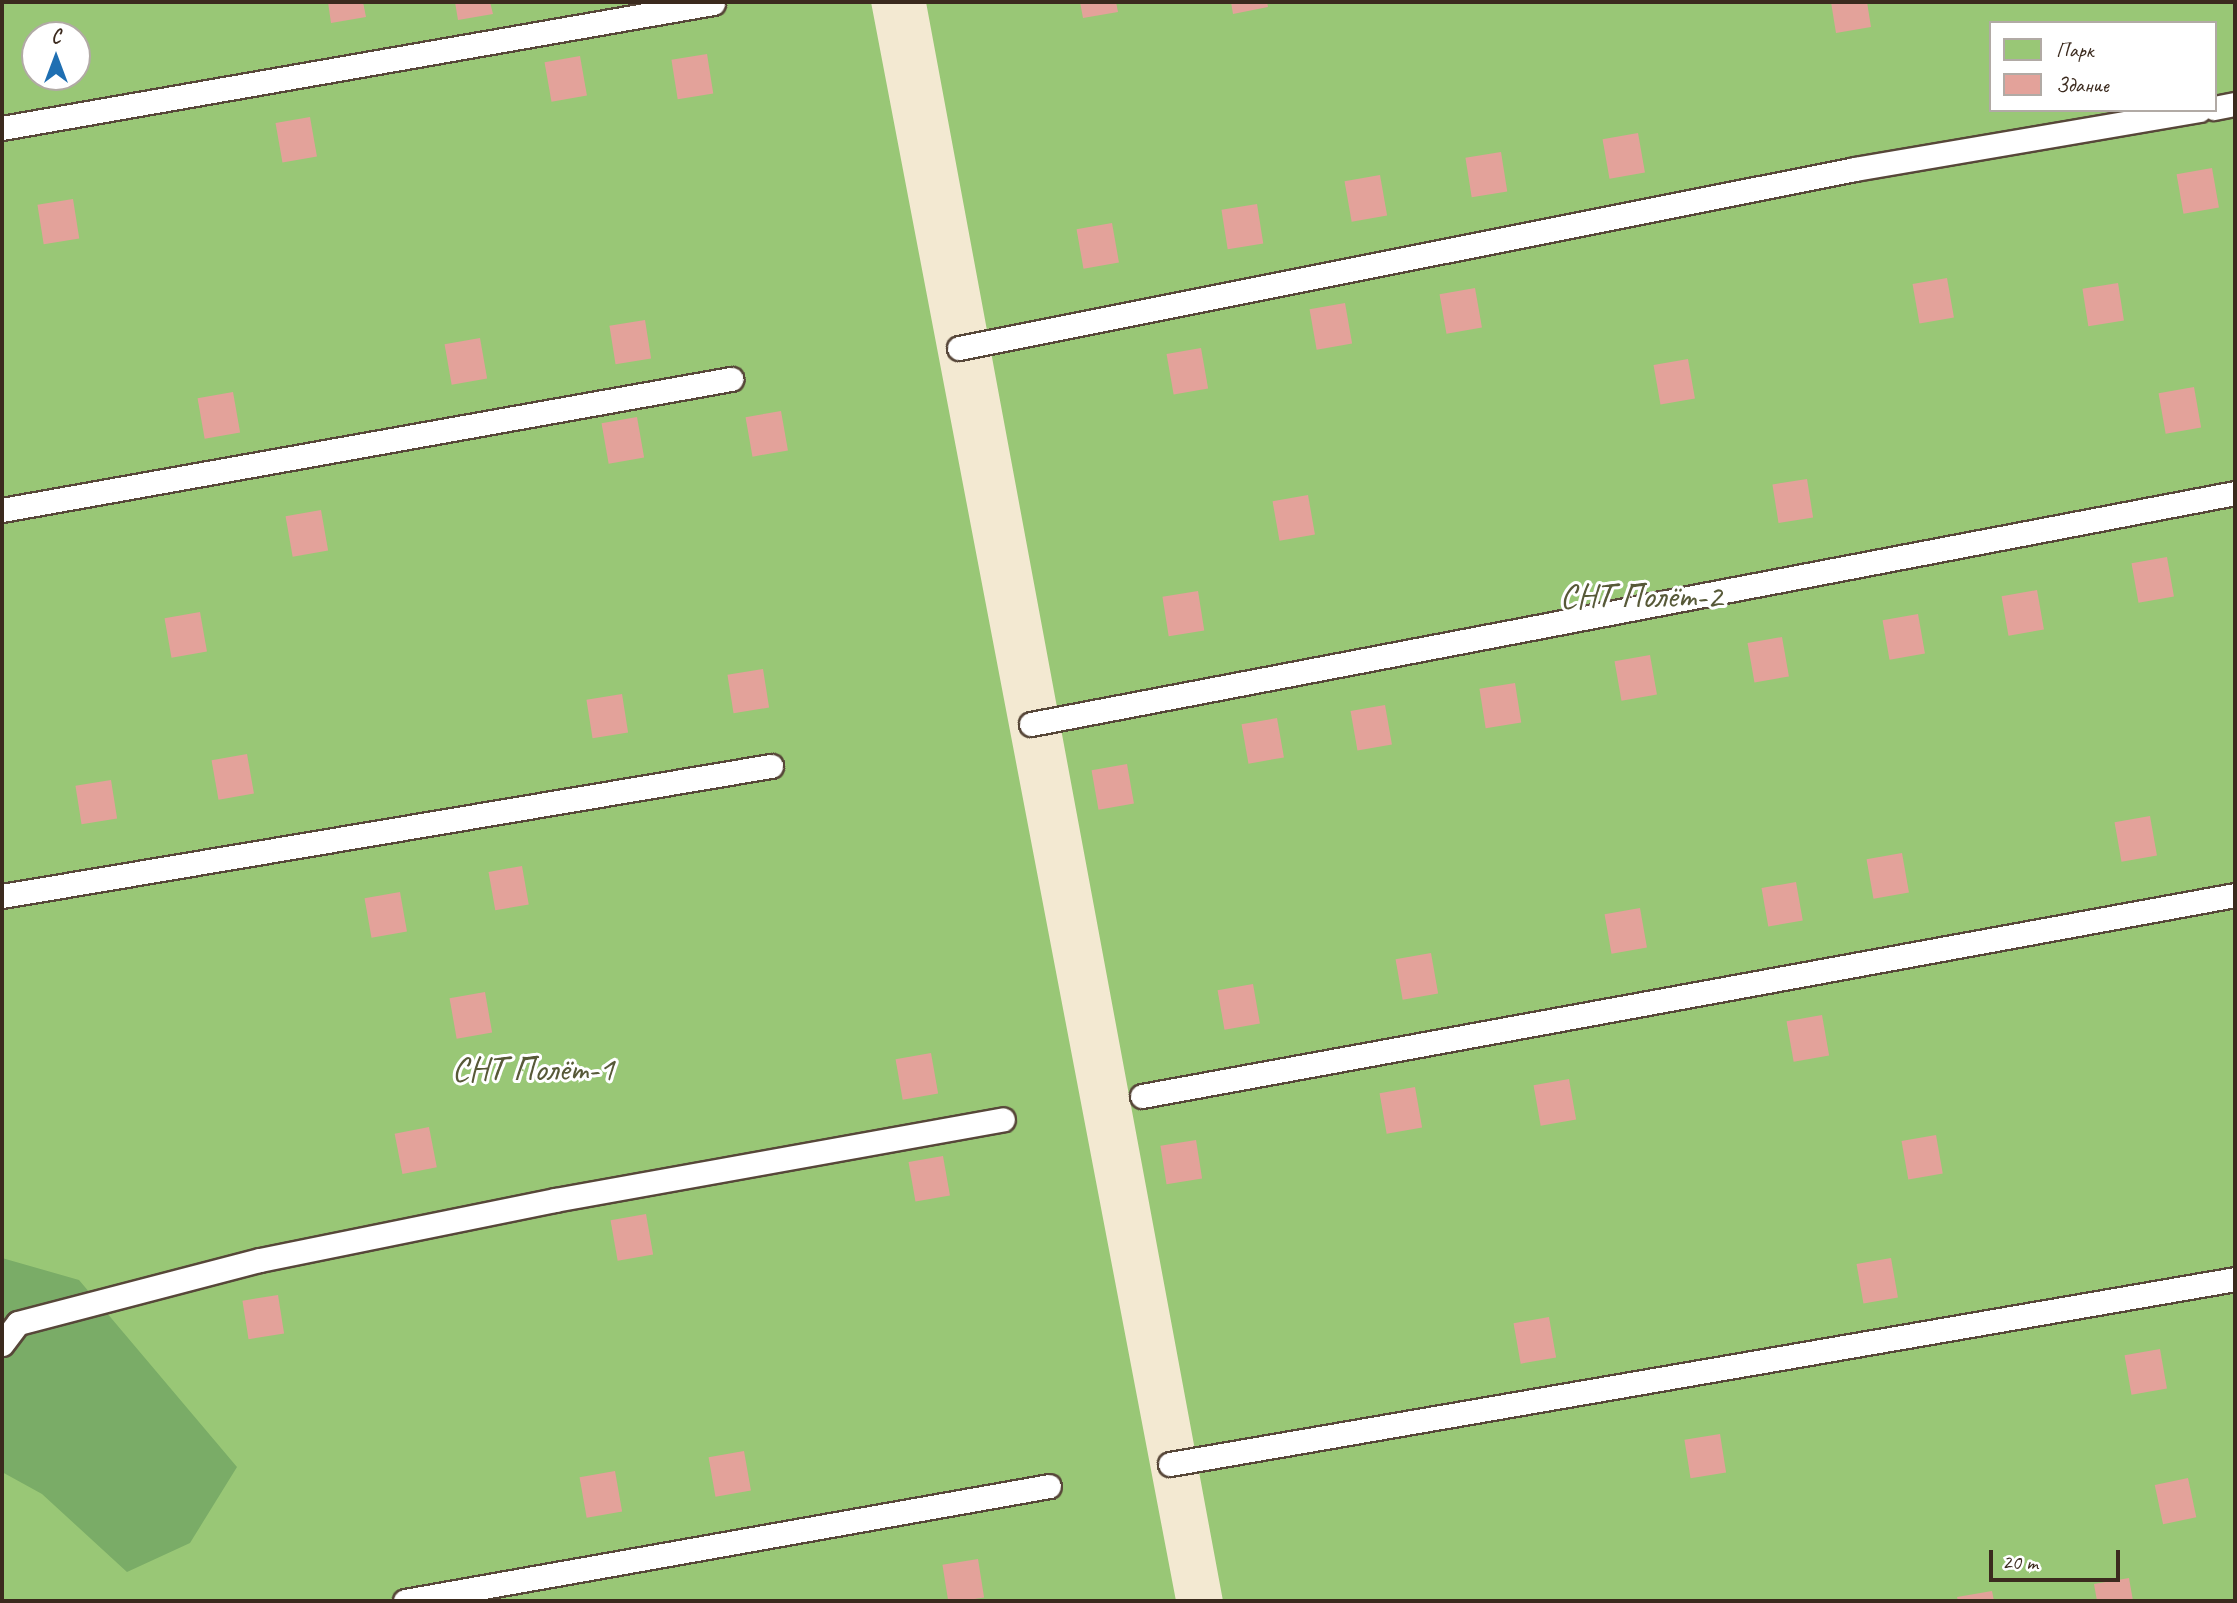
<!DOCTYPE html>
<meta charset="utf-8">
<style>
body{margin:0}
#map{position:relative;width:2237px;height:1603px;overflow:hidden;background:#f3e9d2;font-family:Caveat,sans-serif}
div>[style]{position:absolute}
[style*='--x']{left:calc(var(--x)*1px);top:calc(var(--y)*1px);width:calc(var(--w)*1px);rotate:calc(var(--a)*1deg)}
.green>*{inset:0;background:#99c776}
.forest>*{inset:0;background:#7aac67}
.building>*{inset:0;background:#e3a29a;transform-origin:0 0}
.roads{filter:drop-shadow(2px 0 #574739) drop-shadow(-2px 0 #574739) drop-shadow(0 2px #574739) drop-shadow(0 -2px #574739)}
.service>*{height:23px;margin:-11.5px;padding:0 11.5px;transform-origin:11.5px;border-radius:11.5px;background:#fff}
span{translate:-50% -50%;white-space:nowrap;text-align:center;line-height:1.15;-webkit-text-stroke:6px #fff;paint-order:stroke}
.park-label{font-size:35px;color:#575938}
.frame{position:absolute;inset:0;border:4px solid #3b2a1e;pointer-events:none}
.legend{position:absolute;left:1989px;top:21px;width:228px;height:91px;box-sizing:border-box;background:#fff;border:2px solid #b1aaa5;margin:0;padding:9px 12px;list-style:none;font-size:21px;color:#3b2a1e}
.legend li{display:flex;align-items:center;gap:14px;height:35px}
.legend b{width:35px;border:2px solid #b1aaa5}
.north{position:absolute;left:21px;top:21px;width:70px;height:70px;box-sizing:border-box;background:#fff;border:2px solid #b1aaa5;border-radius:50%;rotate:0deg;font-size:19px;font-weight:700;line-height:28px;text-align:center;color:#3b2a1e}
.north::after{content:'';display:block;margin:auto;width:24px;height:32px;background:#1f6fb2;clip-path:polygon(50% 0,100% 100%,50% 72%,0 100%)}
.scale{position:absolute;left:1989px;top:1550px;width:131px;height:32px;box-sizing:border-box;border:4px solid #3b2a1e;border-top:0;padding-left:9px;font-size:21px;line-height:24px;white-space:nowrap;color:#3b2a1e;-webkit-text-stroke:5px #fff;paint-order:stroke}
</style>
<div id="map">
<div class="green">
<i style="clip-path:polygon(evenodd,2px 2px,871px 2px,1176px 1601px,2px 1601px,2px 2px,35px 35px,77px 35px,77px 77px,35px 77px,35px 35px)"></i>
<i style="clip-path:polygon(evenodd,926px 2px,2235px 2px,2235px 1601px,1223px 1601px,926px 2px,1990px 23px,2214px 23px,2214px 110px,1990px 110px,1990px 23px)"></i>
</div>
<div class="forest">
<i style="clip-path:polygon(2px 1258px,79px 1280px,237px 1467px,190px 1543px,127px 1572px,42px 1494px,2px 1472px)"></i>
</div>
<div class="building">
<i style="clip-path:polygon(328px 2px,363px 2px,366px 17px,331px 23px)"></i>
<i style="clip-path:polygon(455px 2px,490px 2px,493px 14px,458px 20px)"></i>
<i style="clip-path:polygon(1080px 2px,1116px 2px,1118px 12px,1083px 18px)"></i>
<i style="clip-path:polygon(1231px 2px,1267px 2px,1268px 7px,1233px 14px)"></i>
<i style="clip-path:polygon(1831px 2px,1867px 2px,1871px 27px,1836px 33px)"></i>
<i style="left:707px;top:54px;width:40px;height:36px;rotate:81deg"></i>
<i style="left:580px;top:56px;width:40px;height:36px;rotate:80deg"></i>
<i style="left:310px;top:117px;width:40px;height:35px;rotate:80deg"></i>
<i style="left:1638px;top:133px;width:40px;height:36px;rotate:80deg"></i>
<i style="left:1501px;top:152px;width:40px;height:36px;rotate:81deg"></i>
<i style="left:2212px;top:168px;width:40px;height:36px;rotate:80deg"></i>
<i style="left:1380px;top:175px;width:41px;height:36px;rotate:80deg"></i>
<i style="left:73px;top:199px;width:40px;height:36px;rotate:81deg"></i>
<i style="left:1257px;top:204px;width:40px;height:36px;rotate:81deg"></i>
<i style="left:1112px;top:223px;width:40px;height:36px;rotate:80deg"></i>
<i style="left:1947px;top:278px;width:40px;height:35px;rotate:80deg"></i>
<i style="left:2118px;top:283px;width:38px;height:36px;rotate:81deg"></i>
<i style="left:1475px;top:288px;width:40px;height:36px;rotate:80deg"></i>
<i style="left:1345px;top:303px;width:41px;height:36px;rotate:80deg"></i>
<i style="left:645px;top:320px;width:39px;height:36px;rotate:81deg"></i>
<i style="left:480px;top:338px;width:41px;height:36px;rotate:80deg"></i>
<i style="left:1201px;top:348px;width:41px;height:35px;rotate:80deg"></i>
<i style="left:1688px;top:359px;width:40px;height:35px;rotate:80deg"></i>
<i style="left:2194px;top:387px;width:41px;height:36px;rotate:80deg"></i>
<i style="left:233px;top:392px;width:41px;height:36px;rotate:80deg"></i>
<i style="left:781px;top:411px;width:40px;height:36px;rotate:80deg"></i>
<i style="left:637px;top:417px;width:41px;height:36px;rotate:80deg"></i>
<i style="left:1807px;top:479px;width:39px;height:35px;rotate:81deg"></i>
<i style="left:1308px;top:495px;width:40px;height:36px;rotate:80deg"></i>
<i style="left:321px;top:510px;width:41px;height:36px;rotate:80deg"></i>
<i style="left:2167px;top:557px;width:40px;height:36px;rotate:80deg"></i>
<i style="left:2037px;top:590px;width:40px;height:36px;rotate:80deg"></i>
<i style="left:1198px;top:591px;width:40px;height:36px;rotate:81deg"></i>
<i style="left:200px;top:612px;width:40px;height:36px;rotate:80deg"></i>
<i style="left:1918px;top:614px;width:40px;height:36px;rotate:80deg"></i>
<i style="left:1782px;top:637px;width:40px;height:35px;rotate:80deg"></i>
<i style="left:1650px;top:655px;width:40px;height:36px;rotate:80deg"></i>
<i style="left:763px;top:669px;width:39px;height:36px;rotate:81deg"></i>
<i style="left:1515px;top:683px;width:40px;height:36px;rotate:81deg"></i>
<i style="left:622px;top:694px;width:39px;height:36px;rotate:81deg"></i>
<i style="left:1385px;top:705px;width:40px;height:35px;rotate:80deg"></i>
<i style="left:1277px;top:718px;width:40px;height:36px;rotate:80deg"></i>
<i style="left:247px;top:754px;width:40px;height:36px;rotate:80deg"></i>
<i style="left:1127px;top:764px;width:40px;height:36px;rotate:80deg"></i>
<i style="left:111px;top:780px;width:39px;height:36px;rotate:81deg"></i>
<i style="left:2150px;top:816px;width:40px;height:36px;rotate:80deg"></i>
<i style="left:1902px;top:853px;width:40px;height:36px;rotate:80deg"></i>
<i style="left:522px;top:866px;width:39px;height:34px;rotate:80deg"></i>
<i style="left:1796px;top:882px;width:39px;height:35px;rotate:80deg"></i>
<i style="left:400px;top:892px;width:40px;height:36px;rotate:80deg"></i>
<i style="left:1640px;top:908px;width:40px;height:36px;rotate:80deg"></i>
<i style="left:1431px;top:953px;width:41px;height:36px;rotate:80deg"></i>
<i style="left:1253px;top:984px;width:40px;height:36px;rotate:80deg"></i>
<i style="left:485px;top:992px;width:41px;height:36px;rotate:80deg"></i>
<i style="left:1822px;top:1015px;width:41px;height:36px;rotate:80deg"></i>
<i style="left:931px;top:1053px;width:41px;height:36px;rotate:80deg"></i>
<i style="left:1569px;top:1079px;width:41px;height:36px;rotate:80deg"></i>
<i style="left:1415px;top:1087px;width:41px;height:36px;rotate:80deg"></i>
<i style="left:429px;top:1127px;width:41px;height:35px;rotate:79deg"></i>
<i style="left:1936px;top:1135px;width:39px;height:35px;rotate:80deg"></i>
<i style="left:1196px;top:1140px;width:39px;height:36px;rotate:81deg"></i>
<i style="left:943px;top:1156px;width:40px;height:35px;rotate:80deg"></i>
<i style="left:646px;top:1214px;width:41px;height:36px;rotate:80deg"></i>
<i style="left:1891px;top:1258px;width:40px;height:35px;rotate:80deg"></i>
<i style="left:278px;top:1295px;width:39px;height:36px;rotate:81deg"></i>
<i style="left:1549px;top:1317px;width:41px;height:36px;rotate:80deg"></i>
<i style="left:2160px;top:1349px;width:40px;height:36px;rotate:80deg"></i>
<i style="left:1720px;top:1434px;width:39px;height:36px;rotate:81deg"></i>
<i style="left:744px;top:1451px;width:40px;height:36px;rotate:80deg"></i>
<i style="left:615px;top:1471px;width:41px;height:36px;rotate:80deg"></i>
<i style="left:2188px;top:1478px;width:40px;height:34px;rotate:78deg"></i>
<i style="left:978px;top:1559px;width:39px;height:36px;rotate:81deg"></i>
<i style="clip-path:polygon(2129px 1578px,2133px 1601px,2097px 1601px,2094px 1584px)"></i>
<i style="clip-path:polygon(1992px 1591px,1994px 1601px,1958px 1601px,1957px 1597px)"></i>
</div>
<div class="roads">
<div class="service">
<i style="--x:2214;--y:108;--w:21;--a:-11"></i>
<i style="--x:2;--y:128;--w:722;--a:-9.97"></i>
<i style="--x:959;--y:348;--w:914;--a:-11.3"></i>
<i style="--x:1855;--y:169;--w:349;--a:-9.7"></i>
<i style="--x:2;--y:510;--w:741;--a:-10.19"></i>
<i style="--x:1031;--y:724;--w:1226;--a:-10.86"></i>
<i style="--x:2;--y:896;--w:780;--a:-9.6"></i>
<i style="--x:1142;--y:1096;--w:1111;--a:-10.42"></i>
<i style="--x:2;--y:1344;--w:26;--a:-53"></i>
<i style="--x:18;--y:1323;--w:250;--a:-14.6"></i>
<i style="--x:260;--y:1260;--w:301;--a:-11.5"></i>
<i style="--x:555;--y:1200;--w:455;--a:-10.2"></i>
<i style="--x:1170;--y:1464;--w:1081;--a:-9.85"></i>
<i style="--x:405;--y:1601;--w:654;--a:-10.12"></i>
</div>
</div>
<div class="park-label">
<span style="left:1641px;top:596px">СНТ Полёт-2</span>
<span style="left:533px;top:1069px">СНТ Полёт-1</span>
</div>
<div class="frame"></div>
<ul class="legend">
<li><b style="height:19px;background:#99c776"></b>Парк</li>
<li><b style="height:19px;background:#e3a29a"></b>Здание</li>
</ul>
<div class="north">С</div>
<div class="scale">20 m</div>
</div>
